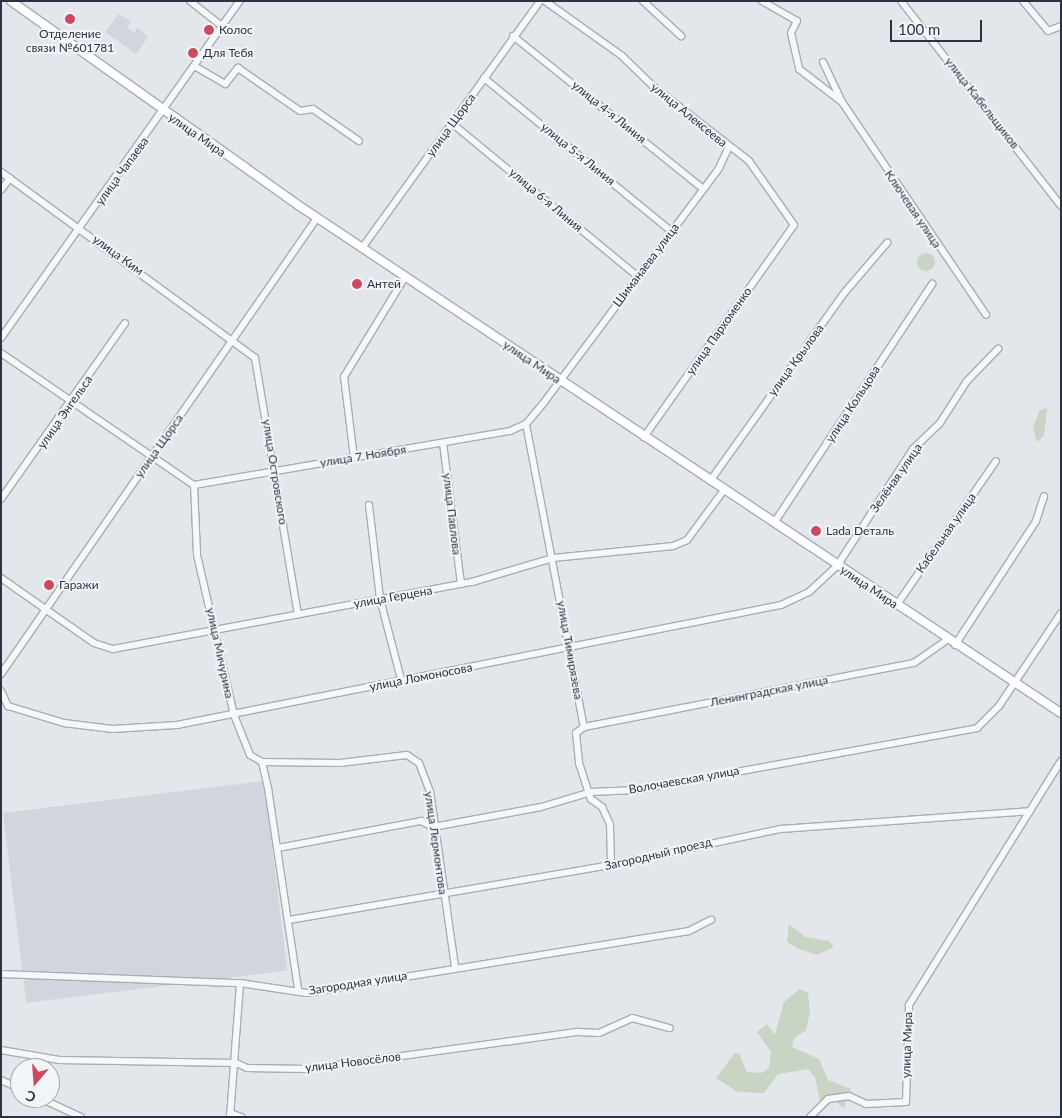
<!DOCTYPE html>
<meta charset="utf-8">
<style>
body{margin:0}
#map{position:relative;width:1062px;height:1118px;overflow:hidden;background:#e3e6eb;font-family:Lato,sans-serif}
div>[style]{position:absolute}
[style*='--x']{left:calc(var(--x)*1px);top:calc(var(--y)*1px);width:calc(var(--w)*1px);rotate:calc(var(--a)*1deg)}
.built>*{inset:0;background:#d1d5dd;transform-origin:0 0}
.green>*{inset:0;background:#c8d4c4}
.round{border-radius:50%}
.roads{filter:drop-shadow(1px 0 #a8adb5) drop-shadow(-1px 0 #a8adb5) drop-shadow(0 1px #a8adb5) drop-shadow(0 -1px #a8adb5)}
.minor>*{height:6px;margin:-3px;padding:0 3px;transform-origin:3px;border-radius:3px;background:#f5f7f9}
.major>*{height:8px;margin:-4px;padding:0 4px;transform-origin:4px;border-radius:4px;background:#fff}
.dots>*{width:14px;height:14px;translate:-50% -50%;box-sizing:border-box;border:2px solid #f2f5f8;border-radius:50%}
span{translate:-50% -50%;white-space:nowrap;text-align:center;line-height:1.15;-webkit-text-stroke:4px #f2f5f8;paint-order:stroke}
.poi-label{font-size:12px;color:#2b3343}
.left{translate:0 -50%;text-align:left}
.street-label{font-size:12px;color:#2b3343}
.frame{position:absolute;inset:0;border:2px solid #2b3343;pointer-events:none}
.north{position:absolute;left:10px;top:1058px;width:50px;height:50px;box-sizing:border-box;background:#f2f5f8;border:1px solid #a2a7b0;border-radius:50%;rotate:198deg;font-size:14px;font-weight:700;line-height:20px;text-align:center;color:#2b3343}
.north::after{content:'';display:block;margin:auto;width:18px;height:22px;background:#cd4a5e;clip-path:polygon(50% 0,100% 100%,50% 72%,0 100%)}
.scale{position:absolute;left:890px;top:20px;width:92px;height:22px;box-sizing:border-box;border:2px solid #2b3343;border-top:0;padding-left:6px;font-size:15px;line-height:18px;white-space:nowrap;color:#2b3343;-webkit-text-stroke:4px #f2f5f8;paint-order:stroke}
</style>
<div id="map">
<div class="built">
<i style="clip-path:polygon(119px 14px,131px 21px,127px 28px,135px 33px,137px 27px,148px 37px,136px 54px,105px 32px)"></i>
<i style="left:264px;top:781px;width:191px;height:263px;rotate:83deg"></i>
</div>
<div class="green">
<i class="round" style="left:917px;top:253px;width:18px;height:18px"></i>
<i style="clip-path:polygon(1047px 408px,1044px 436px,1037px 442px,1033px 427px,1040px 410px)"></i>
<i style="clip-path:polygon(789px 924px,805px 937px,829px 941px,834px 947px,817px 955px,799px 949px,787px 942px)"></i>
<i style="clip-path:polygon(800px 989px,808px 993px,810px 1012px,806px 1030px,794px 1038px,792px 1047px,819px 1059px,828px 1080px,851px 1089px,844px 1108px,836px 1102px,821px 1105px,815px 1077px,808px 1069px,778px 1074px,764px 1093px,738px 1092px,716px 1078px,734px 1054px,739px 1053px,747px 1072px,761px 1073px,769px 1068px,771px 1052px,757px 1032px,767px 1024px,775px 1035px,784px 1002px)"></i>
</div>
<div class="roads">
<div class="minor">
<i style="--x:190;--y:1;--w:42;--a:38.2"></i>
<i style="--x:545;--y:1;--w:95;--a:35.5"></i>
<i style="--x:622;--y:56;--w:45;--a:44.1"></i>
<i style="--x:654;--y:87;--w:120;--a:37.9"></i>
<i style="--x:749;--y:161;--w:78;--a:54.9"></i>
<i style="--x:794;--y:225;--w:260;--a:125.3"></i>
<i style="--x:643;--y:1;--w:52;--a:42.6"></i>
<i style="--x:762;--y:1;--w:40;--a:29.7"></i>
<i style="--x:797;--y:21;--w:13;--a:117"></i>
<i style="--x:791;--y:33;--w:37;--a:77"></i>
<i style="--x:799;--y:69;--w:54;--a:37.5"></i>
<i style="--x:901;--y:1;--w:260;--a:52"></i>
<i style="--x:1023;--y:1;--w:39;--a:50"></i>
<i style="--x:1048;--y:31;--w:14;--a:-21"></i>
<i style="--x:513;--y:36;--w:244;--a:38.8"></i>
<i style="--x:823;--y:62;--w:44;--a:64.6"></i>
<i style="--x:842;--y:102;--w:257;--a:55.9"></i>
<i style="--x:196;--y:67;--w:34;--a:30"></i>
<i style="--x:225;--y:84;--w:21;--a:-51"></i>
<i style="--x:238;--y:68;--w:75;--a:34.7"></i>
<i style="--x:300;--y:111;--w:13;--a:-9"></i>
<i style="--x:313;--y:109;--w:56;--a:34.8"></i>
<i style="--x:484;--y:78;--w:242;--a:39.3"></i>
<i style="--x:454;--y:125;--w:237;--a:39.5"></i>
<i style="--x:1;--y:172;--w:315;--a:36.2"></i>
<i style="--x:255;--y:358;--w:260;--a:80.5"></i>
<i style="--x:1;--y:190;--w:15;--a:-53"></i>
<i style="--x:362;--y:248;--w:304;--a:-54.2"></i>
<i style="--x:1;--y:338;--w:413;--a:-54.7"></i>
<i style="--x:1;--y:353;--w:234;--a:34.4"></i>
<i style="--x:194;--y:485;--w:321;--a:-9.7"></i>
<i style="--x:510;--y:431;--w:17;--a:-24"></i>
<i style="--x:526;--y:424;--w:30;--a:-50"></i>
<i style="--x:545;--y:401;--w:291;--a:-53.2"></i>
<i style="--x:719;--y:168;--w:23;--a:-65"></i>
<i style="--x:526;--y:424;--w:309;--a:79.2"></i>
<i style="--x:584;--y:727;--w:10;--a:143"></i>
<i style="--x:576;--y:733;--w:30;--a:84"></i>
<i style="--x:579;--y:763;--w:38;--a:72"></i>
<i style="--x:591;--y:799;--w:14;--a:36"></i>
<i style="--x:602;--y:807;--w:19;--a:65"></i>
<i style="--x:610;--y:824;--w:41;--a:88.6"></i>
<i style="--x:443;--y:443;--w:142;--a:82.7"></i>
<i style="--x:354;--y:458;--w:82;--a:-97"></i>
<i style="--x:344;--y:377;--w:117;--a:-58.6"></i>
<i style="--x:710;--y:481;--w:232;--a:-54.5"></i>
<i style="--x:845;--y:292;--w:65;--a:-49.4"></i>
<i style="--x:194;--y:485;--w:70;--a:87.5"></i>
<i style="--x:197;--y:555;--w:164;--a:77"></i>
<i style="--x:234;--y:715;--w:43;--a:68.2"></i>
<i style="--x:250;--y:755;--w:14;--a:30"></i>
<i style="--x:262;--y:762;--w:27;--a:77"></i>
<i style="--x:268;--y:788;--w:203;--a:81.5"></i>
<i style="--x:1;--y:499;--w:215;--a:-54.8"></i>
<i style="--x:369;--y:505;--w:95;--a:83.3"></i>
<i style="--x:380;--y:599;--w:83;--a:75.3"></i>
<i style="--x:774;--y:523;--w:287;--a:-56.5"></i>
<i style="--x:1;--y:578;--w:113;--a:35"></i>
<i style="--x:94;--y:643;--w:20;--a:18"></i>
<i style="--x:113;--y:649;--w:365;--a:-10.6"></i>
<i style="--x:472;--y:582;--w:84;--a:-16.5"></i>
<i style="--x:553;--y:558;--w:121;--a:-5.7"></i>
<i style="--x:673;--y:546;--w:15;--a:-23"></i>
<i style="--x:687;--y:540;--w:62;--a:-53.5"></i>
<i style="--x:896;--y:606;--w:176;--a:-55.4"></i>
<i style="--x:955;--y:645;--w:148;--a:-56.8"></i>
<i style="--x:1036;--y:521;--w:26;--a:-72"></i>
<i style="--x:1;--y:674;--w:555;--a:-55.28"></i>
<i style="--x:1;--y:691;--w:17;--a:65"></i>
<i style="--x:8;--y:706;--w:59;--a:16.9"></i>
<i style="--x:64;--y:723;--w:49;--a:7"></i>
<i style="--x:113;--y:729;--w:64;--a:-3.6"></i>
<i style="--x:177;--y:725;--w:616;--a:-11.24"></i>
<i style="--x:781;--y:605;--w:31;--a:-25"></i>
<i style="--x:809;--y:592;--w:38;--a:-43"></i>
<i style="--x:837;--y:566;--w:140;--a:-57"></i>
<i style="--x:913;--y:449;--w:37;--a:-44"></i>
<i style="--x:940;--y:423;--w:50;--a:-57.3"></i>
<i style="--x:967;--y:381;--w:45;--a:-45.9"></i>
<i style="--x:584;--y:727;--w:336;--a:-11"></i>
<i style="--x:914;--y:663;--w:40;--a:-34.9"></i>
<i style="--x:262;--y:762;--w:78;--a:0.7"></i>
<i style="--x:340;--y:763;--w:67;--a:-6.8"></i>
<i style="--x:407;--y:755;--w:14;--a:34"></i>
<i style="--x:419;--y:763;--w:30;--a:69"></i>
<i style="--x:430;--y:791;--w:178;--a:81.9"></i>
<i style="--x:278;--y:848;--w:146;--a:-10.7"></i>
<i style="--x:421;--y:821;--w:13;--a:27"></i>
<i style="--x:433;--y:827;--w:110;--a:-10.5"></i>
<i style="--x:541;--y:807;--w:52;--a:-16.7"></i>
<i style="--x:591;--y:792;--w:46;--a:-2.5"></i>
<i style="--x:637;--y:790;--w:346;--a:-10.3"></i>
<i style="--x:977;--y:728;--w:31;--a:-45"></i>
<i style="--x:999;--y:706;--w:112;--a:-56.3"></i>
<i style="--x:289;--y:920;--w:327;--a:-9.7"></i>
<i style="--x:611;--y:865;--w:173;--a:-12"></i>
<i style="--x:780;--y:829;--w:250;--a:-4.1"></i>
<i style="--x:1;--y:974;--w:239;--a:2.2"></i>
<i style="--x:240;--y:983;--w:67;--a:8.6"></i>
<i style="--x:306;--y:993;--w:388;--a:-9.2"></i>
<i style="--x:689;--y:931;--w:25;--a:-27"></i>
<i style="--x:1;--y:1050;--w:59;--a:9.8"></i>
<i style="--x:59;--y:1060;--w:177;--a:1"></i>
<i style="--x:236;--y:1063;--w:12;--a:24"></i>
<i style="--x:247;--y:1068;--w:60;--a:1"></i>
<i style="--x:307;--y:1069;--w:274;--a:-7.8"></i>
<i style="--x:578;--y:1032;--w:21;--a:3"></i>
<i style="--x:599;--y:1033;--w:36;--a:-24"></i>
<i style="--x:632;--y:1018;--w:39;--a:15"></i>
<i style="--x:1;--y:1080;--w:21;--a:25"></i>
<i style="--x:40;--y:1098;--w:45;--a:24.9"></i>
<i style="--x:230;--y:1113;--w:12;--a:20"></i>
<i style="--x:230;--y:1117;--w:134;--a:-85.7"></i>
<i style="--x:810;--y:1117;--w:25;--a:-45"></i>
<i style="--x:828;--y:1099;--w:21;--a:-8"></i>
<i style="--x:849;--y:1096;--w:19;--a:25"></i>
<i style="--x:866;--y:1104;--w:40;--a:-2.9"></i>
<i style="--x:906;--y:1102;--w:97;--a:-88.2"></i>
<i style="--x:909;--y:1005;--w:287;--a:-58.1"></i>
</div>
<div class="major">
<i style="--x:11;--y:1;--w:359;--a:35.4"></i>
<i style="--x:304;--y:209;--w:909;--a:33.66"></i>
</div>
</div>
<div class="dots">
<i style="left:70px;top:19px;background:#cd4a5e"></i>
<i style="left:209px;top:30px;background:#cd4a5e"></i>
<i style="left:193px;top:53px;background:#cd4a5e"></i>
<i style="left:357px;top:284px;background:#cd4a5e"></i>
<i style="left:816px;top:531px;background:#cd4a5e"></i>
<i style="left:49px;top:585px;background:#cd4a5e"></i>
</div>
<div class="poi-label">
<span class="left" style="left:219px;top:30px">Колос</span>
<span style="left:70px;top:41px">Отделение<br>связи №601781</span>
<span class="left" style="left:203px;top:53px">Для Тебя</span>
<span class="left" style="left:367px;top:284px">Антей</span>
<span class="left" style="left:826px;top:531px">Lada Dеталь</span>
<span class="left" style="left:59px;top:585px">Гаражи</span>
</div>
<div class="street-label">
<span style="left:982px;top:103px;rotate:52deg">улица Кабельщиков</span>
<span style="left:609px;top:112px;rotate:39deg">улица 4-я Линия</span>
<span style="left:689px;top:115px;rotate:39deg">улица Алексеева</span>
<span style="left:451px;top:125px;rotate:-54deg">улица Щорса</span>
<span style="left:197px;top:135px;rotate:35deg">улица Мира</span>
<span style="left:578px;top:154px;rotate:39deg">улица 5-я Линия</span>
<span style="left:122px;top:171px;rotate:-54deg">улица Чапаева</span>
<span style="left:546px;top:200px;rotate:40deg">улица 6-я Линия</span>
<span style="left:913px;top:209px;rotate:56deg">Ключевая улица</span>
<span style="left:118px;top:255px;rotate:36deg">улица Ким</span>
<span style="left:646px;top:265px;rotate:-53deg">Шиманаева улица</span>
<span style="left:719px;top:331px;rotate:-55deg">улица Пархоменко</span>
<span style="left:796px;top:360px;rotate:-54deg">улица Крылова</span>
<span style="left:532px;top:362px;rotate:34deg">улица Мира</span>
<span style="left:853px;top:404px;rotate:-57deg">улица Кольцова</span>
<span style="left:65px;top:412px;rotate:-55deg">улица Энгельса</span>
<span style="left:159px;top:446px;rotate:-55deg">улица Щорса</span>
<span style="left:363px;top:456px;rotate:-9deg">улица 7 Ноября</span>
<span style="left:275px;top:472px;rotate:81deg">улица Островского</span>
<span style="left:896px;top:478px;rotate:-55deg">Зелёная улица</span>
<span style="left:452px;top:514px;rotate:83deg">улица Павлова</span>
<span style="left:946px;top:533px;rotate:-55deg">Кабельная улица</span>
<span style="left:869px;top:587px;rotate:34deg">улица Мира</span>
<span style="left:393px;top:597px;rotate:-10deg">улица Герцена</span>
<span style="left:570px;top:650px;rotate:80deg">улица Тимирязева</span>
<span style="left:220px;top:653px;rotate:78deg">улица Мичурина</span>
<span style="left:421px;top:677px;rotate:-11deg">улица Ломоносова</span>
<span style="left:769px;top:691px;rotate:-11deg">Ленинградская улица</span>
<span style="left:684px;top:780px;rotate:-10deg">Волочаевская улица</span>
<span style="left:436px;top:843px;rotate:82deg">улица Лермонтова</span>
<span style="left:658px;top:854px;rotate:-13deg">Загородный проезд</span>
<span style="left:358px;top:983px;rotate:-9deg">Загородная улица</span>
<span style="left:907px;top:1045px;rotate:-88deg">улица Мира</span>
<span style="left:353px;top:1062px;rotate:-7deg">улица Новосёлов</span>
</div>
<div class="frame"></div>
<div class="north">С</div>
<div class="scale">100 m</div>
</div>
